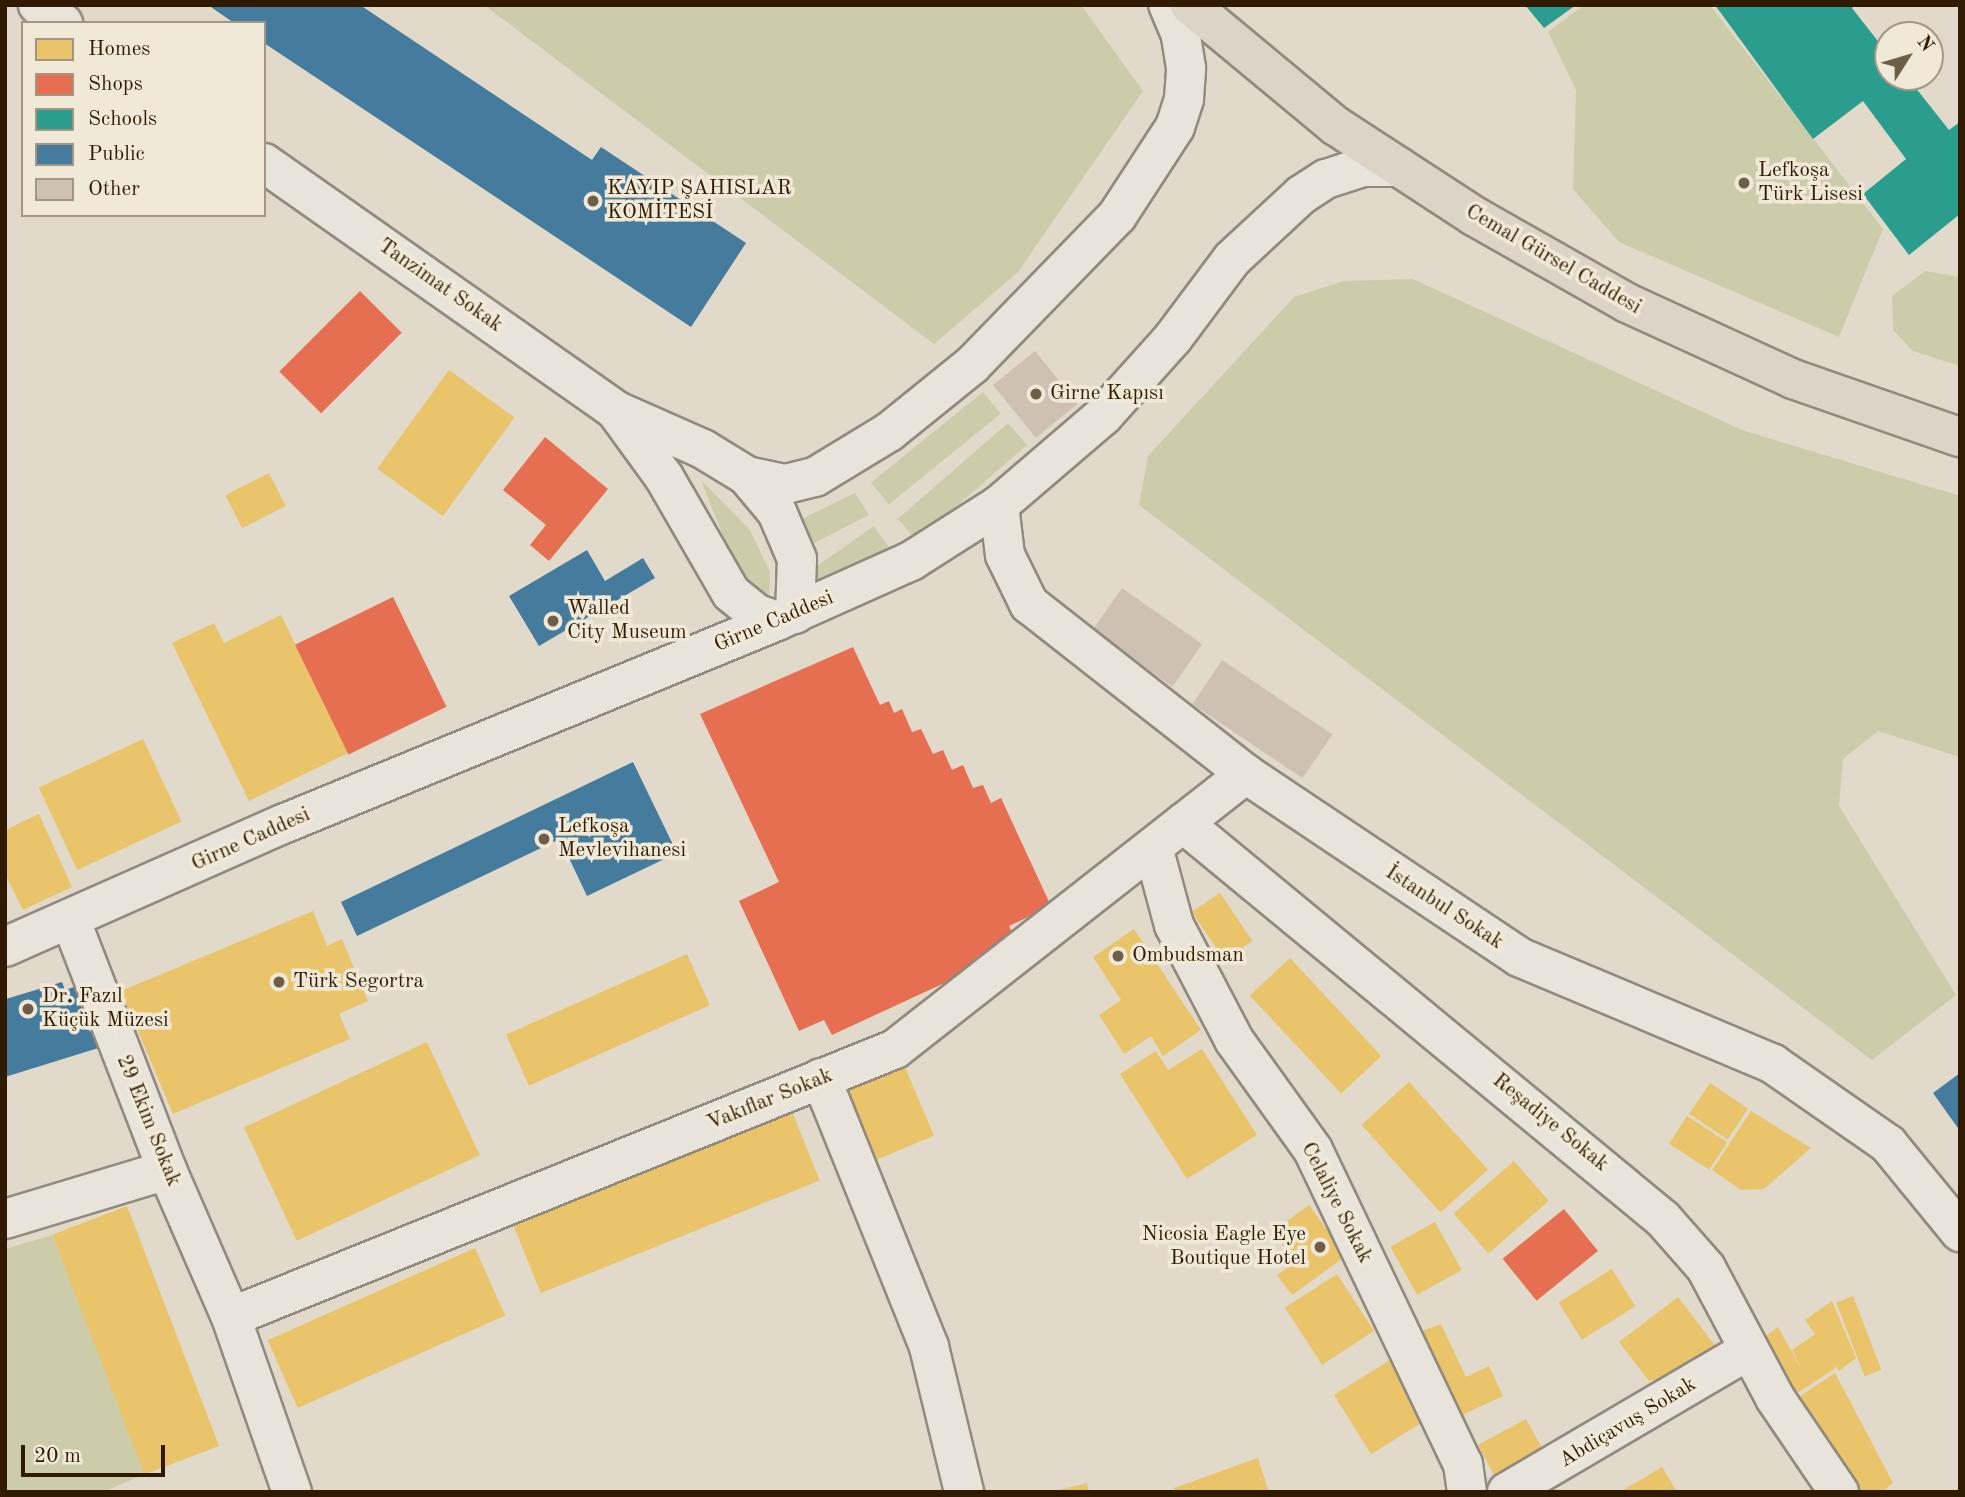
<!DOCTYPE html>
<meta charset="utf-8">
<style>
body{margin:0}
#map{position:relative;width:1965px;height:1497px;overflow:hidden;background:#e1daca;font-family:"Old Standard TT",serif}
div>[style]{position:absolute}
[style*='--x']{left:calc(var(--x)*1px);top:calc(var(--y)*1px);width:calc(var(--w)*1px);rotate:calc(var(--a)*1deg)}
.green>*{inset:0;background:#cca;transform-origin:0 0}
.homes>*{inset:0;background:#e9c46a;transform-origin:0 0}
.shops>*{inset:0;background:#e76f51;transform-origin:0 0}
.schools>*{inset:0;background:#2a9d8f}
.public>*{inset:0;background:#457b9d}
.building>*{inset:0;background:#cec1b4;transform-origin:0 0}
.roads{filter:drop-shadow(2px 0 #918a7e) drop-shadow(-2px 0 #918a7e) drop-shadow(0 2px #918a7e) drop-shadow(0 -2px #918a7e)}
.minor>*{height:38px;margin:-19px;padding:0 19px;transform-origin:19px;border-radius:19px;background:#e8e4dc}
.major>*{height:38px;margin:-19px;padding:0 19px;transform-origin:19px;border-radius:19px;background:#dbd4c7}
.dots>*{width:19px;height:19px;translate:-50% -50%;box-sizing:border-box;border:4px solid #f1e9d7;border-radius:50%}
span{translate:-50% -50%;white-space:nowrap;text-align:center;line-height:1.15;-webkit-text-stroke:7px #f1e9d7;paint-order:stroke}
.poi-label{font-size:21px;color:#301b02}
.left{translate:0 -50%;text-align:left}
.right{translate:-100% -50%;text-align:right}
.street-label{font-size:21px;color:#301b02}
.frame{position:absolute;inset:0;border:7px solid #301b02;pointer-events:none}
.legend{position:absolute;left:21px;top:21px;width:245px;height:196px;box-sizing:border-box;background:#f1e9d7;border:2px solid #a49782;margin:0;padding:9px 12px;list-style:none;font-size:21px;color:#301b02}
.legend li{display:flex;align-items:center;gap:14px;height:35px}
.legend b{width:35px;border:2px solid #a49782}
.north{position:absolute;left:1874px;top:21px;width:70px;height:70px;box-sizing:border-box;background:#f1e9d7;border:2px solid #a49782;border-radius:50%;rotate:53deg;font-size:19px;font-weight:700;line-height:28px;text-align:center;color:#301b02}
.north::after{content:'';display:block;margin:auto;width:24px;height:32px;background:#6e5e48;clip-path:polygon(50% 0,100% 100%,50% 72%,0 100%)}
.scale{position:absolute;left:21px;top:1445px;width:144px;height:32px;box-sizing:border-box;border:4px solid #301b02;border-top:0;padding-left:9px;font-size:21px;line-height:24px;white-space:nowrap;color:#301b02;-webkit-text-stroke:5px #f1e9d7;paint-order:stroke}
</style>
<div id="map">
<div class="green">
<i style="clip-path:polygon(484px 5px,1081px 5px,1143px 91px,1018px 272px,934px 344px)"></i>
<i style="clip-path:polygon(1584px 5px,1710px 5px,1883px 229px,1839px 337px,1619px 242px,1573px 189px,1576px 90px,1548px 32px)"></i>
<i style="clip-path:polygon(1925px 271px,1960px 277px,1960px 366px,1913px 351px,1893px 330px,1892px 296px)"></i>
<i style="clip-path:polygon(1413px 279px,1742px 430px,1960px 496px,1960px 757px,1878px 731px,1843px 759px,1839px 806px,1956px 995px,1872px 1060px,1139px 505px,1148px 456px,1294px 297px,1344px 281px)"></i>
<i style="left:983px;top:392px;width:28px;height:144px;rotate:51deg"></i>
<i style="left:1008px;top:423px;width:29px;height:146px;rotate:49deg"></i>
<i style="clip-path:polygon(701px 480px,750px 530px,770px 572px,769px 607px,754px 614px)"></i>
<i style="clip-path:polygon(855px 493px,869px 515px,791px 555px,796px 522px)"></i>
<i style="left:874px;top:526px;width:28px;height:87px;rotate:55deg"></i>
<i style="clip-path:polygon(52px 1235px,150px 1472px,103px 1492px,5px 1492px,5px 1249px)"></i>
</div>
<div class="homes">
<i style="left:449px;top:370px;width:81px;height:122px;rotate:36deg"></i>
<i style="left:269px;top:473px;width:37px;height:49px;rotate:63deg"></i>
<i style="clip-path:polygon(281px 615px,348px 753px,249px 801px,172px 643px,214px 623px,224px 643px)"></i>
<i style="left:143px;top:739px;width:91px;height:115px;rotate:65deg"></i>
<i style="clip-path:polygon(39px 814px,72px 887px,23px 910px,5px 874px,5px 830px)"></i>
<i style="left:1220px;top:893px;width:58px;height:34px;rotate:56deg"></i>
<i style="clip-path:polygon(313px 911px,327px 946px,342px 939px,368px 1001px,339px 1014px,350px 1039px,173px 1114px,121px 991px)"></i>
<i style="clip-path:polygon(1134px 929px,1201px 1030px,1163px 1056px,1151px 1036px,1124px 1054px,1099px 1015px,1121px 1000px,1093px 957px)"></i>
<i style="left:687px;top:954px;width:56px;height:198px;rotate:66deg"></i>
<i style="left:1290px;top:958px;width:134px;height:55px;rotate:47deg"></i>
<i style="left:427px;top:1042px;width:125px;height:202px;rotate:65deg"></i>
<i style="clip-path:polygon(1202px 1049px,1257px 1135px,1187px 1179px,1120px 1074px,1156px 1051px,1168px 1070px)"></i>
<i style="left:902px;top:1060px;width:82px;height:63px;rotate:67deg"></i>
<i style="left:1409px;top:1082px;width:118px;height:64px;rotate:48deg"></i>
<i style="left:1710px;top:1083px;width:46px;height:37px;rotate:34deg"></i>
<i style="left:791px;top:1109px;width:77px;height:301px;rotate:68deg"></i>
<i style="clip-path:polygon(1751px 1111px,1811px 1148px,1764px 1189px,1741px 1190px,1712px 1170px)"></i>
<i style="left:1687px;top:1116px;width:48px;height:33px;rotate:33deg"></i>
<i style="left:1514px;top:1161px;width:53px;height:80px;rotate:49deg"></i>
<i style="clip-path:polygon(1309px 1205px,1346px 1256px,1292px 1295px,1277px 1275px,1295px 1262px,1273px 1231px)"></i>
<i style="left:127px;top:1206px;width:257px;height:80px;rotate:69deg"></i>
<i style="left:1435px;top:1222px;width:55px;height:51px;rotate:61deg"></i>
<i style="left:475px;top:1248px;width:74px;height:227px;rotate:66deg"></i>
<i style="left:1612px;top:1269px;width:44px;height:63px;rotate:58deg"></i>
<i style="left:1337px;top:1274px;width:68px;height:62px;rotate:57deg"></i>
<i style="left:1853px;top:1296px;width:79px;height:18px;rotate:69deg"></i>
<i style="clip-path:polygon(1678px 1297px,1717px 1348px,1680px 1375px,1649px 1381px,1619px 1342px)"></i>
<i style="clip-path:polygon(1832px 1301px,1856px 1358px,1839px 1371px,1832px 1362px,1836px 1368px,1785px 1401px,1754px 1344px,1778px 1327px,1803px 1372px,1792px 1350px,1815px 1334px,1805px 1320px)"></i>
<i style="clip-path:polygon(1441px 1324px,1466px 1377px,1489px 1366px,1503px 1396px,1460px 1416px,1422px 1331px)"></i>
<i style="left:1390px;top:1360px;width:70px;height:66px;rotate:58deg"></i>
<i style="clip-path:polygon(1835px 1373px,1893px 1483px,1882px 1492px,1846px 1492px,1787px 1405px)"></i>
<i style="clip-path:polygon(1526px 1419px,1556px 1473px,1503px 1492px,1478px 1445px)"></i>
<i style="clip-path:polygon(1258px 1458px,1269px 1492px,1175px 1492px,1174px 1488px)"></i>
<i style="clip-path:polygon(1662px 1467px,1677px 1492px,1620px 1492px)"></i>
<i style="clip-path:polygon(1087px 1483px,1089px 1492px,1055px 1492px,1055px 1491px)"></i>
</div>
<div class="shops">
<i style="left:360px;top:291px;width:59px;height:114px;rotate:45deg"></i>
<i style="clip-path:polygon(545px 437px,608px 489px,549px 561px,530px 545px,546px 525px,503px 490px)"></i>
<i style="left:393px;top:597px;width:122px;height:109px;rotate:64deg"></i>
<i style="clip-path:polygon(853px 647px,880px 705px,889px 701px,894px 713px,902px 709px,912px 732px,921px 729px,933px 754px,943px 750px,952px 770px,963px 765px,973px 788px,983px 785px,991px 803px,1001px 798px,1051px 906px,1009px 926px,1020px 948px,832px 1035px,824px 1020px,799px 1031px,739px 901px,779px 882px,700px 714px)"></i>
<i style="left:1564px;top:1209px;width:54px;height:79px;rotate:51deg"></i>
</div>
<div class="schools">
<i style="clip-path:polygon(1525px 5px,1576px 5px,1544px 28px)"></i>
<i style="clip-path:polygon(1715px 5px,1855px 5px,1852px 8px,1888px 54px,1888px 77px,1907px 77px,1949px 130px,1960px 122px,1960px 214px,1909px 255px,1863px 194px,1906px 159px,1863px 101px,1813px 139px)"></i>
</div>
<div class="public">
<i style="clip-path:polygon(208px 5px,360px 5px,592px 160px,601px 147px,746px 243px,691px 327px,264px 43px,264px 23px,234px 23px)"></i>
<i style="clip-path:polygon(587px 550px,605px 581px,643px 558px,655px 578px,539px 646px,509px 596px)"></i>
<i style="clip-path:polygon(633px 762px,677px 853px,587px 896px,560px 839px,357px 936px,341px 902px)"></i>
<i style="clip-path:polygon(62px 982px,65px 990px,89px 982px,108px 1045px,5px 1077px,6px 999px)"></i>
<i style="clip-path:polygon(1960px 1073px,1960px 1131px,1933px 1093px)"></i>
</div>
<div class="building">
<i style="left:1035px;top:351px;width:68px;height:54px;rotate:51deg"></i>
<i style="left:1122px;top:588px;width:98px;height:52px;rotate:35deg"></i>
<i style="left:1222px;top:660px;width:133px;height:53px;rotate:34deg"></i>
</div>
<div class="roads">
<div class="minor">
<i style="--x:38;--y:5;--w:31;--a:36"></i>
<i style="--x:264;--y:163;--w:429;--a:35.1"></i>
<i style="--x:615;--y:410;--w:96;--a:23.9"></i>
<i style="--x:703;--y:449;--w:52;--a:31.5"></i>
<i style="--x:747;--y:476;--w:47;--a:50.2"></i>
<i style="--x:777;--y:512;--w:51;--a:66.9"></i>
<i style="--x:797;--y:559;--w:55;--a:92.1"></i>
<i style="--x:616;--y:411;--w:82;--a:54"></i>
<i style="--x:664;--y:477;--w:134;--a:60"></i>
<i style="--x:731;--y:593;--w:33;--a:39"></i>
<i style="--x:757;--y:614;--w:21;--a:19"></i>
<i style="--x:747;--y:476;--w:40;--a:12"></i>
<i style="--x:786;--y:484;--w:30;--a:-14"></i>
<i style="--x:815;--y:477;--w:87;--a:-31.3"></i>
<i style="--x:889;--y:432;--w:107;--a:-38.9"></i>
<i style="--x:972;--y:365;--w:208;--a:-45.8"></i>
<i style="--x:1117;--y:216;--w:106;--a:-56.9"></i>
<i style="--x:1175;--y:127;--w:29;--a:-72"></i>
<i style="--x:1184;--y:99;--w:31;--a:-86"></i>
<i style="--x:1186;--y:68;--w:33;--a:-99"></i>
<i style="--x:1181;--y:35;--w:33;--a:-113"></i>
<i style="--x:999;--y:505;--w:50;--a:83.2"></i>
<i style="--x:1005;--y:555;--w:55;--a:63.9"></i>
<i style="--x:1029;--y:604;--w:276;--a:38.1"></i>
<i style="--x:1246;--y:774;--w:329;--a:33.8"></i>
<i style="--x:1519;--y:957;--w:276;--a:22.8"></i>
<i style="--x:1773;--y:1064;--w:140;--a:34.8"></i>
<i style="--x:1888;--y:1144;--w:114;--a:50.7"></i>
<i style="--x:1183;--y:823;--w:622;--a:39.52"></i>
<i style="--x:1663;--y:1219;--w:65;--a:48.7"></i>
<i style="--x:1706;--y:1268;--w:147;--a:62"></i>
<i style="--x:1775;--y:1398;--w:114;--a:55.8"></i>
<i style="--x:1153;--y:847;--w:81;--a:74.9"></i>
<i style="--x:1174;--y:925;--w:130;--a:62.4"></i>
<i style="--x:1234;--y:1040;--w:135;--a:54.3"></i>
<i style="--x:1313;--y:1150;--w:348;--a:64.5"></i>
<i style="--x:1463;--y:1464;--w:28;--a:82"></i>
<i style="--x:71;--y:921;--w:267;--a:68.9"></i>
<i style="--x:167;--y:1170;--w:160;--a:66.5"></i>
<i style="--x:231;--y:1317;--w:185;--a:70.8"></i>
<i style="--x:5;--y:947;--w:304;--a:-23.9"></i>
<i style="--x:283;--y:824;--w:534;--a:-22.34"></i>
<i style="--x:777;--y:621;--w:147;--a:-24.1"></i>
<i style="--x:911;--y:561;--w:104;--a:-32.5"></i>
<i style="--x:999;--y:505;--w:137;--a:-40.6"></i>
<i style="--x:1103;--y:416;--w:105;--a:-48.1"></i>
<i style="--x:1173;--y:338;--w:99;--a:-53.2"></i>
<i style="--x:1232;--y:259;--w:94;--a:-42.8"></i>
<i style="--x:1301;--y:195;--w:30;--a:-33"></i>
<i style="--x:1326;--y:179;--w:40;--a:-18"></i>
<i style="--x:1364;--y:167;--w:35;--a:0"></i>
<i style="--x:821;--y:1078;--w:290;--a:68.1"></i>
<i style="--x:929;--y:1347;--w:149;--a:76.4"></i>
<i style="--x:5;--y:1219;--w:169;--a:-16.8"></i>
<i style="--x:231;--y:1317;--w:716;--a:-21.98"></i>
<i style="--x:895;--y:1049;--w:446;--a:-38.1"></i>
<i style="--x:1507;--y:1492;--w:278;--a:-30.4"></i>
</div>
<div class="major">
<i style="--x:1190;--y:5;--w:190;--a:39.7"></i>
<i style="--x:1336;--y:126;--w:165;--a:33.1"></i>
<i style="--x:1474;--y:216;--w:176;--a:29.6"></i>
<i style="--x:1627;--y:303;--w:183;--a:24.6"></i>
<i style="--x:1793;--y:379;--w:177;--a:19.2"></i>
</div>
</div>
<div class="dots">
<i style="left:1744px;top:183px;background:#6e5e48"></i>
<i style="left:593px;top:201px;background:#6e5e48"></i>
<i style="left:1036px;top:394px;background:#6e5e48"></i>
<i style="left:553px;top:621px;background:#6e5e48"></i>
<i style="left:544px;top:839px;background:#6e5e48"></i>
<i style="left:1118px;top:956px;background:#6e5e48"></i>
<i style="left:279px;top:982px;background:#6e5e48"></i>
<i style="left:28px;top:1009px;background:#6e5e48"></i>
<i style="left:1320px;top:1247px;background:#6e5e48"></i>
</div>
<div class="poi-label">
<span class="left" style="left:1758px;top:183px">Lefkoşa<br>Türk Lisesi</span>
<span class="left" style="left:607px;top:201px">KAYIP ŞAHISLAR<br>KOMİTESİ</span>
<span class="left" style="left:1050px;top:394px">Girne Kapısı</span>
<span class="left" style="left:567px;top:621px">Walled<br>City Museum</span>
<span class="left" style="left:558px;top:839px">Lefkoşa<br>Mevlevihanesi</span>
<span class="left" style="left:1132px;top:956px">Ombudsman</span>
<span class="left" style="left:293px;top:982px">Türk Segortra</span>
<span class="left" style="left:42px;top:1009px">Dr. Fazıl<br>Küçük Müzesi</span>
<span class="right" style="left:1306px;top:1247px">Nicosia Eagle Eye<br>Boutique Hotel</span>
</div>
<div class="street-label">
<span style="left:1553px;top:260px;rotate:30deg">Cemal Gürsel Caddesi</span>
<span style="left:440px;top:286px;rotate:35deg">Tanzimat Sokak</span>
<span style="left:774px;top:622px;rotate:-23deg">Girne Caddesi</span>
<span style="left:251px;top:840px;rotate:-24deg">Girne Caddesi</span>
<span style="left:1444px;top:908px;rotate:33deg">İstanbul Sokak</span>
<span style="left:770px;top:1100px;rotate:-22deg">Vakıflar Sokak</span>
<span style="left:148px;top:1121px;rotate:68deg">29 Ekim Sokak</span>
<span style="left:1550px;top:1123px;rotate:39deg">Reşadiye Sokak</span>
<span style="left:1336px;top:1203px;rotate:63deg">Celaliye Sokak</span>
<span style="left:1628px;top:1423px;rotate:-31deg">Abdiçavuş Sokak</span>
</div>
<div class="frame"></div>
<ul class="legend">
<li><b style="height:19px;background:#e9c46a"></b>Homes</li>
<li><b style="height:19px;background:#e76f51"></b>Shops</li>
<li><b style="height:19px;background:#2a9d8f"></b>Schools</li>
<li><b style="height:19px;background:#457b9d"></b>Public</li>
<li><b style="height:19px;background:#cec1b4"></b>Other</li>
</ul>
<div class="north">N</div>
<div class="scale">20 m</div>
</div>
